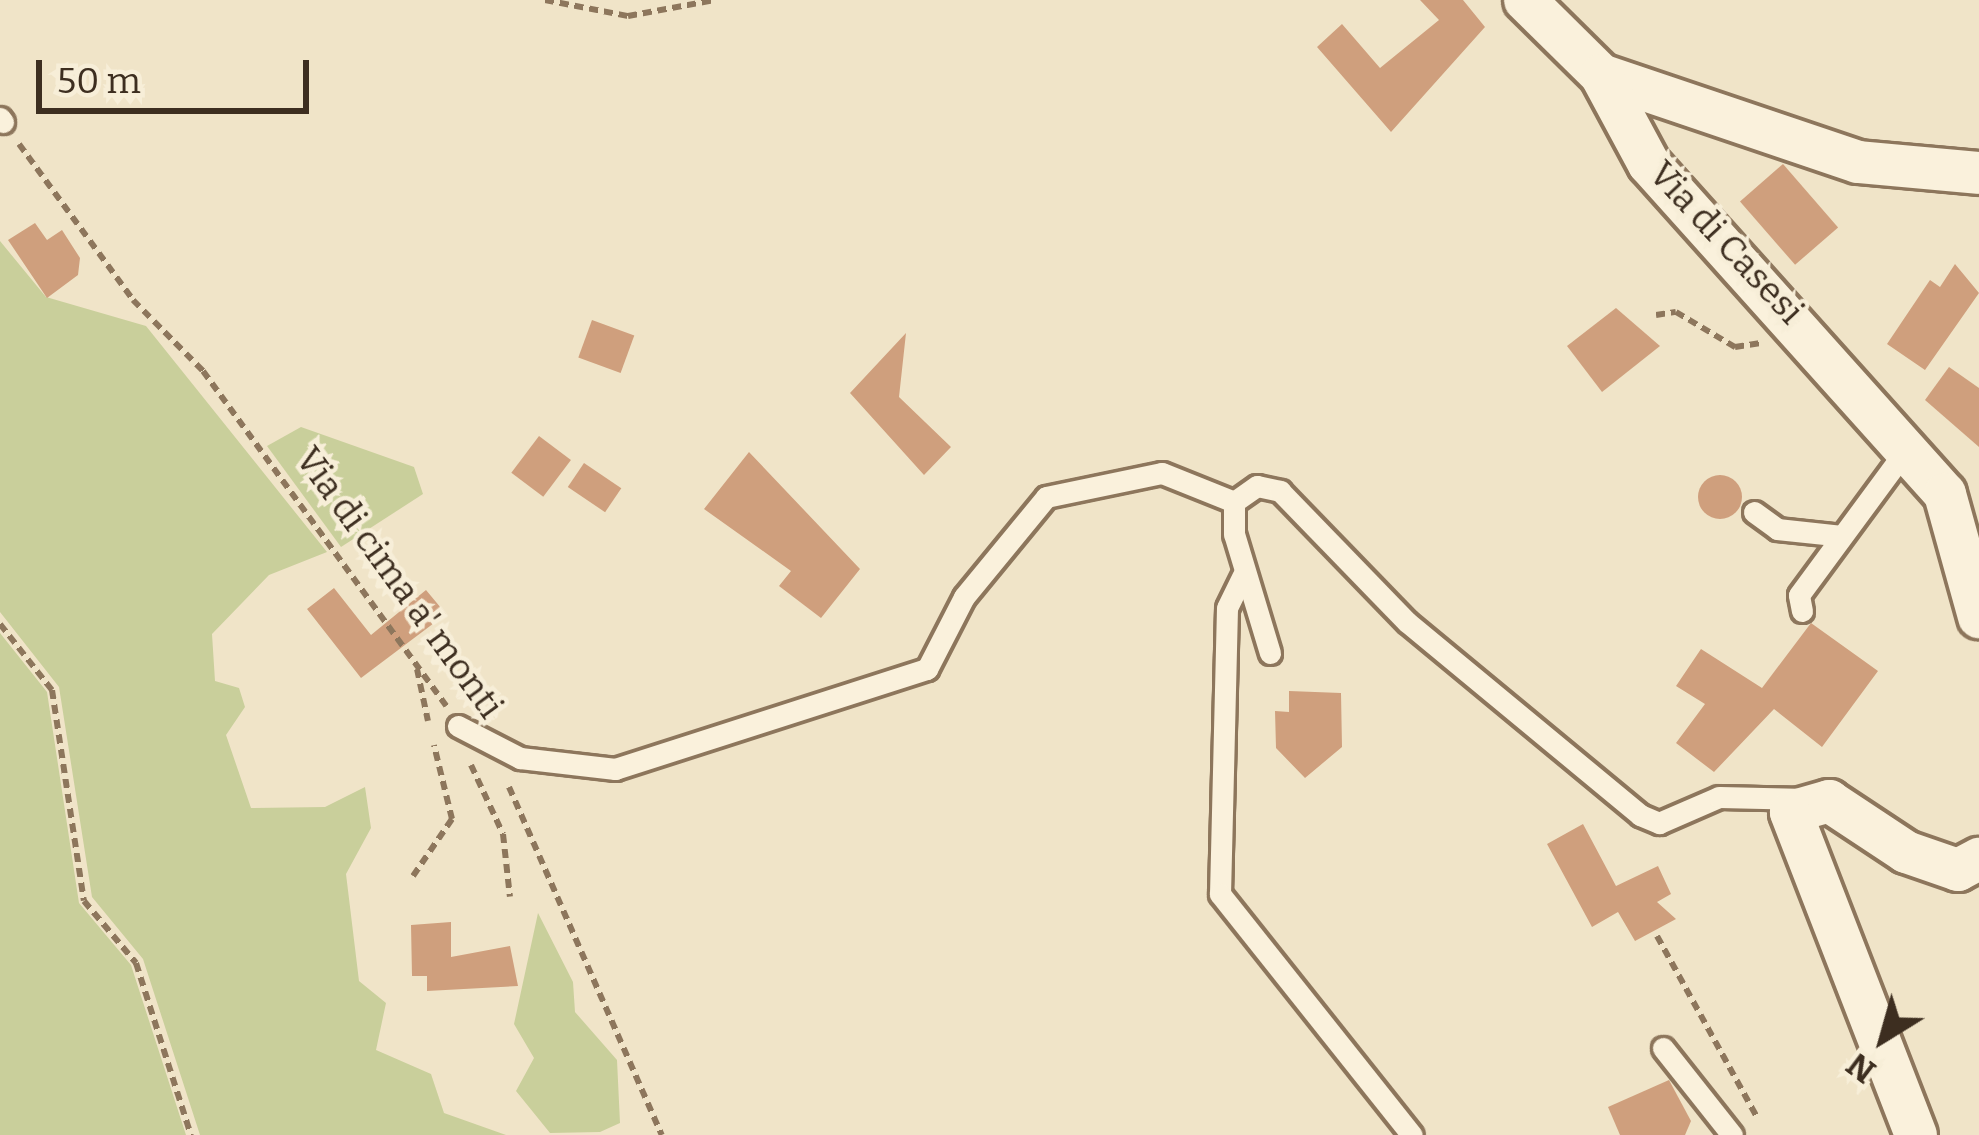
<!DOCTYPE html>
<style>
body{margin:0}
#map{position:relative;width:1979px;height:1135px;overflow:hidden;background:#f0e4c8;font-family:Bitter,serif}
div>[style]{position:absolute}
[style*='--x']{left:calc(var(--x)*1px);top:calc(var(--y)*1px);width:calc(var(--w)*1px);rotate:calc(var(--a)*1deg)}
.green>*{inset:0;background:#c9cf9b}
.building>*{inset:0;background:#cf9f7d;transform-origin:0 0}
.round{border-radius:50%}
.path>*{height:6px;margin-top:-3px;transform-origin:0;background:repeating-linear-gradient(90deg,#8d765c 0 9px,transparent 0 15px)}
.roads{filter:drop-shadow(3px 0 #8d765c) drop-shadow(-3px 0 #8d765c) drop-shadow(0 3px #8d765c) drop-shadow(0 -3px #8d765c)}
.service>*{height:21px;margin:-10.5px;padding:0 10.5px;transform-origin:10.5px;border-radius:10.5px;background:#faf1dc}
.minor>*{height:42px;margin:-21px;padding:0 21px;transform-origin:21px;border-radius:21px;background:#faf1dc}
span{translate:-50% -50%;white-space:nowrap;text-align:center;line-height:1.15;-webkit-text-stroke:9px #f7eed8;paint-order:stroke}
.street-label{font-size:36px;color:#3d2e20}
.north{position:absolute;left:1823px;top:979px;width:120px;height:120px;-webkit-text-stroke:9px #f7eed8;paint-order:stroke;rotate:217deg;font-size:33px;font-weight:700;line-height:48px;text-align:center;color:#3d2e20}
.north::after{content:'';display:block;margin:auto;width:42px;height:54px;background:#3d2e20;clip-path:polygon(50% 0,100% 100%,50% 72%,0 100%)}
.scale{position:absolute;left:36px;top:60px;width:273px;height:54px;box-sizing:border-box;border:6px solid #3d2e20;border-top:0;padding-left:15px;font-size:36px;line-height:42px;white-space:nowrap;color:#3d2e20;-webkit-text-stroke:9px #f7eed8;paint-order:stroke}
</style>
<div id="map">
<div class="green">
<i style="clip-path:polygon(0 241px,46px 297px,146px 326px,327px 552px,269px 575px,212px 634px,215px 681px,239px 688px,245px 707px,226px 735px,251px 808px,325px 807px,365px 787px,371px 828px,346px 874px,359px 981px,386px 1003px,376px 1050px,431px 1074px,444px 1113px,506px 1135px,200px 1135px,143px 959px,92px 897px,59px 687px,0 612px)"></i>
<i style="clip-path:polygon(301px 427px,414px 467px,423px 494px,341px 547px,267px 446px)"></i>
<i style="clip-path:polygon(0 633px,47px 692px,79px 903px,131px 965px,186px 1135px,0 1135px)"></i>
<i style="clip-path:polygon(538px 913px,573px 982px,575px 1012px,617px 1060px,620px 1123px,600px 1132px,550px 1133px,516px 1091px,534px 1058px,514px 1024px)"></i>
</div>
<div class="building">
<i style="clip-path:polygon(1420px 0,1463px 0,1485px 27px,1391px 132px,1317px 47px,1342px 24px,1380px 68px,1439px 20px)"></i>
<i style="left:1783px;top:164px;width:84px;height:57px;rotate:49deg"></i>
<i style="clip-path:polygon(35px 223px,47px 240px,62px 230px,80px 258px,78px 275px,47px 298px,8px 240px)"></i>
<i style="clip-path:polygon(1955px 264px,1979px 293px,1925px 370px,1887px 344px,1930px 280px,1940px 287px)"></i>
<i style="clip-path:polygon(1616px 308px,1660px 346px,1602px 392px,1567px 346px)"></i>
<i style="left:592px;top:320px;width:45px;height:40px;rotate:20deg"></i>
<i style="clip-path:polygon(906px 333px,899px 397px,951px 447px,924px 475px,850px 393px)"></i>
<i style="clip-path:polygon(1949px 367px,1979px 388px,1979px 447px,1925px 400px)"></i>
<i style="left:539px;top:436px;width:40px;height:46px;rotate:37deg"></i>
<i style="clip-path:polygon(749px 452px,860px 569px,821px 618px,779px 586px,791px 571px,704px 509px)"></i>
<i style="left:584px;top:463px;width:45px;height:29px;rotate:34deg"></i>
<i class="round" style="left:1698px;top:475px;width:44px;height:44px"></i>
<i style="clip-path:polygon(334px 588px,371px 635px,426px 590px,446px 614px,361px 678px,307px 609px)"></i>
<i style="clip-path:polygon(1811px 623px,1878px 671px,1822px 747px,1774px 709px,1714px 772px,1676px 743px,1705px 704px,1676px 686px,1701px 649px,1762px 688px)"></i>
<i style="clip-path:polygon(1289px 691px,1341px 693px,1342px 747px,1305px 778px,1276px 748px,1275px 711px,1289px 712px)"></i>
<i style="clip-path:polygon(1583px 824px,1616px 886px,1658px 866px,1671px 894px,1657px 902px,1676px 919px,1635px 941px,1618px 912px,1592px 927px,1547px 844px)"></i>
<i style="clip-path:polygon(451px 922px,451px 957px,510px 946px,518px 986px,427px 991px,427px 976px,412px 976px,411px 925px)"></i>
<i style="clip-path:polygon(1669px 1080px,1691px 1121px,1685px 1135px,1620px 1135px,1608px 1107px)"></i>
</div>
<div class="path">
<i style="--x:545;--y:0;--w:85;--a:10.9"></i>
<i style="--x:628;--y:16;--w:88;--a:-10.4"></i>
<i style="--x:19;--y:144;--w:193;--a:53.8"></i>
<i style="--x:133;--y:300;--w:100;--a:45.4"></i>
<i style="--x:203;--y:371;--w:414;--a:54"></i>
<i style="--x:1656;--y:315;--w:20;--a:-9"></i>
<i style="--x:1676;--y:312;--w:69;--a:30.7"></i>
<i style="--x:1735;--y:347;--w:26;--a:-9"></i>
<i style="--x:0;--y:624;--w:84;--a:51.8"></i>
<i style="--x:52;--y:690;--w:213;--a:81.4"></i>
<i style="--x:84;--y:901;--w:81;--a:50"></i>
<i style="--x:136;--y:963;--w:181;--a:72.3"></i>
<i style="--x:417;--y:669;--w:53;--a:78.1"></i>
<i style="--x:471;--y:765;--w:76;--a:65.1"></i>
<i style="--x:503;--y:834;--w:63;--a:83.7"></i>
<i style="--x:509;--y:787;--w:380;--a:66.3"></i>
<i style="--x:413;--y:876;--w:69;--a:-55.6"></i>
<i style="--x:452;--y:819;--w:76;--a:-103.7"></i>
<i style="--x:1657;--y:936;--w:205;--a:61.1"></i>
</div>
<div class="roads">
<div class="service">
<i style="--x:0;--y:118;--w:5;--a:53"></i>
<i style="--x:1754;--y:512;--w:29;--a:36"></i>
<i style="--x:1777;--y:529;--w:65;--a:6.1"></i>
<i style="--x:1242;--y:577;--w:34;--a:116"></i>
<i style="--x:1227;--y:608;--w:286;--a:91.4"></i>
<i style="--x:1220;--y:894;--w:308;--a:51.5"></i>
<i style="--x:1802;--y:611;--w:16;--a:-101"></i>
<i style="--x:1799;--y:595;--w:185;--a:-53.6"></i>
<i style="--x:1270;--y:653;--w:124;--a:-106.8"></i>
<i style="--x:1234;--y:534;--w:32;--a:-90"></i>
<i style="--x:1234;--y:502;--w:28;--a:-35"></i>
<i style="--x:1257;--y:486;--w:24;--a:12"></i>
<i style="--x:1280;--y:491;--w:182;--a:45.9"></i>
<i style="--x:1407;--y:622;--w:303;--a:39.6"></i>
<i style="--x:1640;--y:815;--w:21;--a:23"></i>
<i style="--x:1659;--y:823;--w:65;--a:-23.4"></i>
<i style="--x:1719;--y:797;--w:88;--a:1.3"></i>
<i style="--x:458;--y:726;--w:70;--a:27.3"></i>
<i style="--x:520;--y:758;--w:96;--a:6.6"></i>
<i style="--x:615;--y:769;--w:328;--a:-17.8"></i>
<i style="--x:927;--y:669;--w:81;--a:-62.8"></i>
<i style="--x:964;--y:597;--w:129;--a:-50.6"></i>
<i style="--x:1046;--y:497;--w:118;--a:-11.7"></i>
<i style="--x:1162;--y:473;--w:78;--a:21.9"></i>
<i style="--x:1663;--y:1048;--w:111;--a:51.6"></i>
</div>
<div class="minor">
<i style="--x:1525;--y:0;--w:107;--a:44.6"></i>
<i style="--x:1979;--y:173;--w:121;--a:-174.8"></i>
<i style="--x:1858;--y:162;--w:271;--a:-161.3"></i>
<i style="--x:1601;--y:75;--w:101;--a:61.7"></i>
<i style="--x:1649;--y:164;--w:443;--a:48.1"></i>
<i style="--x:1945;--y:494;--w:128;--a:74.5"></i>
<i style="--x:1916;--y:1135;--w:346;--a:-111.2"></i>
<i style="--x:1791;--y:812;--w:40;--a:-16"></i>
<i style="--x:1829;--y:801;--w:92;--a:33.5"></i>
<i style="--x:1906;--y:852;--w:55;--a:19.1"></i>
<i style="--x:1958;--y:870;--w:24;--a:-28"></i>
</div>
</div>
<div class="street-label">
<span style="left:1726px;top:243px;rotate:47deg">Via di Casesi</span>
<span style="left:399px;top:583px;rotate:54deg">Via di cima a' monti</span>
</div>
<div class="north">N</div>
<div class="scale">50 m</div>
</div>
